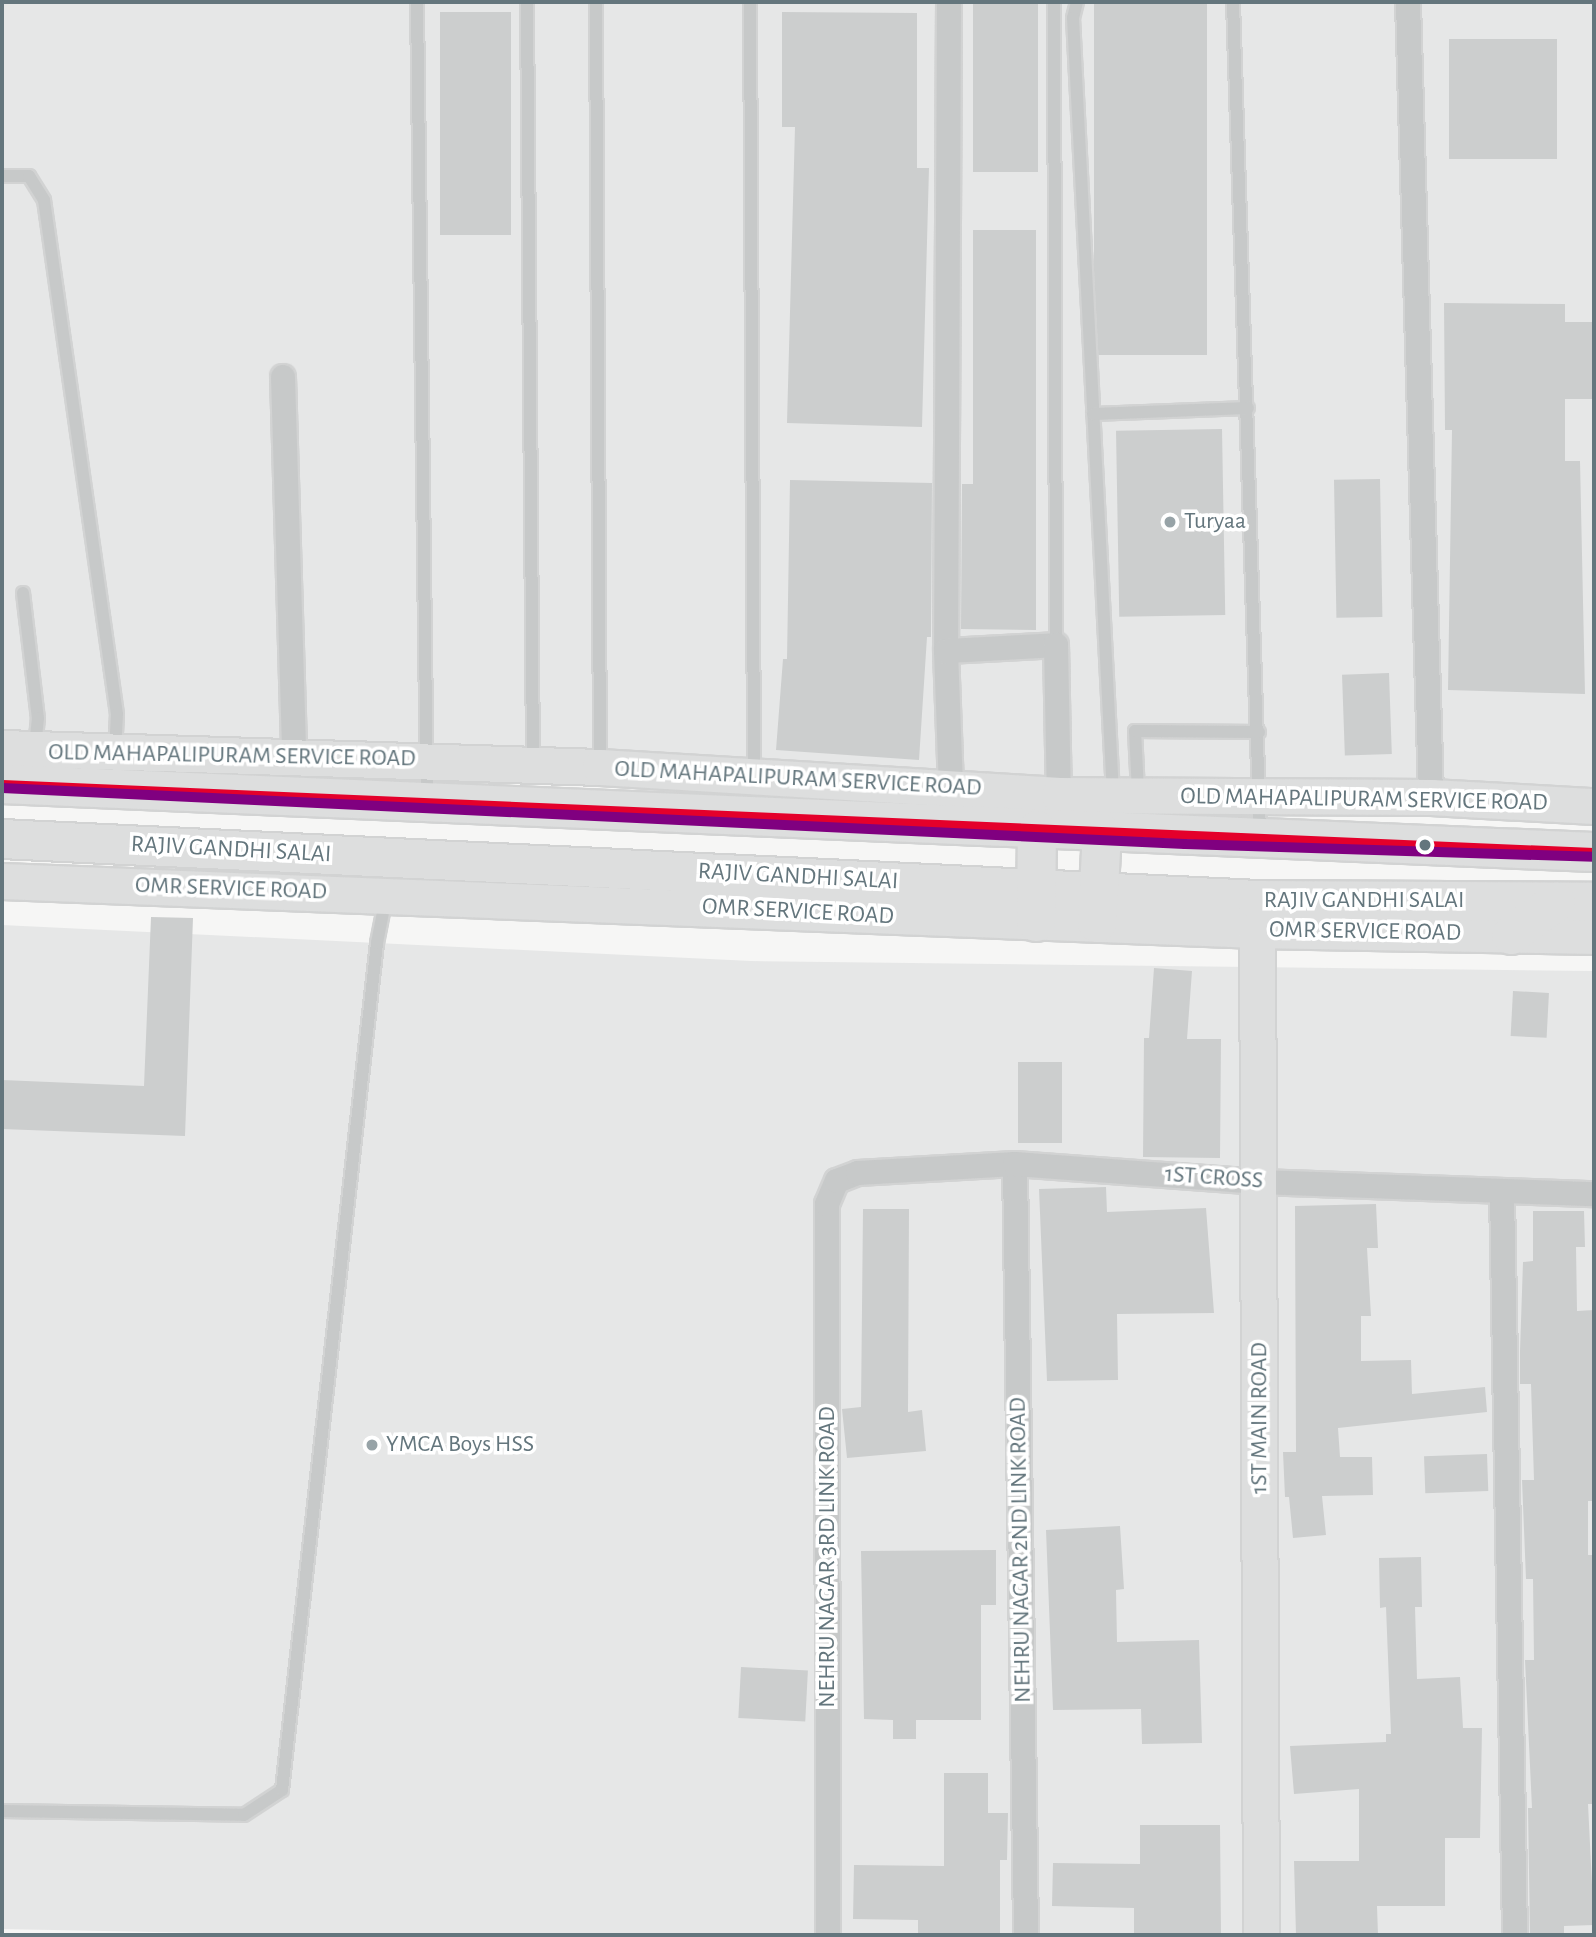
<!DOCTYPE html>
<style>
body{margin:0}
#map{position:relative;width:1596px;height:1937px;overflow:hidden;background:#f6f6f5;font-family:"Alegreya Sans",sans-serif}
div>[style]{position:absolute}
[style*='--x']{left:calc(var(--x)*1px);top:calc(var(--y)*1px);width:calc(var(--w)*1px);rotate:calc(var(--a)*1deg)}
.built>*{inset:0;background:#e6e7e7}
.building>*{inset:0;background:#cccece;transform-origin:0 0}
.roads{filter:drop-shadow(2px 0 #d2d3d3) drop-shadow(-2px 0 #d2d3d3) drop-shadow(0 2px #d2d3d3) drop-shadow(0 -2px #d2d3d3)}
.lane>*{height:12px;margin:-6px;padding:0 6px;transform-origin:6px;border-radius:6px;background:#c7c9c9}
.street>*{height:24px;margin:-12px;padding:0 12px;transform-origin:12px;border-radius:12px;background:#c7c9c9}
.secondary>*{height:35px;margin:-17.5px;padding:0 17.5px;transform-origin:17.5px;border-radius:17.5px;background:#dddede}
.primary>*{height:38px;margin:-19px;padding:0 19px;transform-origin:19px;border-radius:19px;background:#dddede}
.bus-1>*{height:9px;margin:-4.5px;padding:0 4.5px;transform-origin:4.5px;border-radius:4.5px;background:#e4002b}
.metro-1>*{height:10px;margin:-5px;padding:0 5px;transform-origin:5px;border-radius:5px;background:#800080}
.dots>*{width:19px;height:19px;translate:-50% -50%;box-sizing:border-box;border:4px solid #fff;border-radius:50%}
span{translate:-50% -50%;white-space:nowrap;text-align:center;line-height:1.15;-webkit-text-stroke:7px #fff;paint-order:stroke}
.poi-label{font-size:24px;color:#64767d}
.left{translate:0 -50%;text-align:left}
.street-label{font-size:24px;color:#64767d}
.frame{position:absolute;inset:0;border:4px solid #64767d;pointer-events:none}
</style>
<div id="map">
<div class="built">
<i style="clip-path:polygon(2px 2px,1594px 2px,1594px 817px,951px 787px,2px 766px)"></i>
<i style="clip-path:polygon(2px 925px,751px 961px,1594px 971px,1594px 1935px,307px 1935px,2px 1929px)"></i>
</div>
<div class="building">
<i style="left:973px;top:2px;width:65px;height:170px"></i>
<i style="left:1094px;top:2px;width:113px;height:353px"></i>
<i style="left:440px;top:12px;width:71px;height:223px"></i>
<i style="clip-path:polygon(782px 12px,917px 13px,917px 168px,929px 168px,922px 427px,787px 423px,795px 127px,782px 127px)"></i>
<i style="left:1449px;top:39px;width:108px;height:120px"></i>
<i style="clip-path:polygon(973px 230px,1036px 230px,1036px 630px,961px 629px,962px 484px,973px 484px)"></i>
<i style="clip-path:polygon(1444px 303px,1565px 304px,1565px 322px,1594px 322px,1594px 399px,1565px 399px,1565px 461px,1580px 461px,1585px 694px,1448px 690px,1452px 430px,1445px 430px)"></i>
<i style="left:1222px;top:429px;width:186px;height:106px;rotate:89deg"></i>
<i style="left:1380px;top:479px;width:138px;height:46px;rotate:89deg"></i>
<i style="clip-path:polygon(790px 480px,932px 483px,931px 637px,927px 637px,919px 760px,776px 750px,783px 659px,787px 659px)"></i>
<i style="left:1389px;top:673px;width:81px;height:47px;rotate:88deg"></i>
<i style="clip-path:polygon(151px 917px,193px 918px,185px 1136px,2px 1129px,2px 1080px,144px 1086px)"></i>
<i style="clip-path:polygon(1154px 968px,1192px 971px,1187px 1039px,1221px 1039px,1220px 1158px,1143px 1157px,1144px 1038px,1149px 1038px)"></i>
<i style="left:1513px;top:991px;width:36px;height:45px;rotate:3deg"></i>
<i style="left:1018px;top:1062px;width:44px;height:81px"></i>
<i style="clip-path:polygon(1106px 1187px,1107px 1212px,1206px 1208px,1214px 1313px,1117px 1314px,1118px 1380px,1047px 1381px,1039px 1189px)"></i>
<i style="clip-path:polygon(1376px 1204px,1378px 1248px,1367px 1248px,1371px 1316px,1361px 1316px,1361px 1361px,1411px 1360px,1412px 1394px,1485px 1387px,1487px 1412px,1338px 1428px,1340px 1457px,1372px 1457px,1373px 1495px,1322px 1496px,1326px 1535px,1293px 1538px,1289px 1497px,1285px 1497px,1283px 1452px,1296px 1452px,1295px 1206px)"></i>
<i style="clip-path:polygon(863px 1209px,909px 1209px,908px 1412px,922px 1410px,926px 1451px,847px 1458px,842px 1409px,861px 1407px)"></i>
<i style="clip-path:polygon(1533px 1211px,1584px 1211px,1585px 1247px,1576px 1247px,1577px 1311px,1594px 1310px,1594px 1501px,1588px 1501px,1588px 1555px,1594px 1555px,1594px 1804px,1588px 1804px,1594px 1925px,1564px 1926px,1564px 1935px,1530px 1935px,1528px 1808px,1532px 1808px,1525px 1660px,1534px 1660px,1533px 1579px,1526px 1579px,1522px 1480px,1534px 1480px,1531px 1384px,1520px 1384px,1520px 1351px,1523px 1262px,1533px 1261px)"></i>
<i style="left:1487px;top:1454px;width:37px;height:63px;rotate:88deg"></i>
<i style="clip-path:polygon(1120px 1526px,1124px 1589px,1116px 1590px,1117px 1642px,1199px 1640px,1202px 1743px,1142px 1744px,1141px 1709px,1053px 1710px,1046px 1530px)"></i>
<i style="clip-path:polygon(996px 1550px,996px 1605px,981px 1605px,981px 1720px,916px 1720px,916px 1739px,893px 1739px,893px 1720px,864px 1719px,861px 1551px)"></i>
<i style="clip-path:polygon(1421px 1557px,1422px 1607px,1415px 1607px,1417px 1679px,1460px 1677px,1463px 1728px,1482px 1728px,1480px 1838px,1445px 1838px,1445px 1906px,1377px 1906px,1378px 1935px,1296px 1935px,1294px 1861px,1359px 1861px,1359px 1789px,1294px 1794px,1290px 1746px,1386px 1742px,1386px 1734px,1391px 1734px,1386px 1607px,1380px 1608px,1379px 1558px)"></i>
<i style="left:741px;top:1667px;width:67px;height:51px;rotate:3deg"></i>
<i style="clip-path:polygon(944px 1773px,988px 1773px,988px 1813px,1008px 1813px,1007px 1860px,1000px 1860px,1000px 1935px,918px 1935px,918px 1920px,853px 1919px,854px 1865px,944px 1866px)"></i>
<i style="clip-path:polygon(1140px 1825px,1220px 1825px,1221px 1935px,1134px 1935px,1134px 1908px,1052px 1906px,1053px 1863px,1140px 1864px)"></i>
</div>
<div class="roads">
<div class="lane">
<i style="--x:417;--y:2;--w:797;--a:89.28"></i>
<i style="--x:527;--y:2;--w:762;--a:89.55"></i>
<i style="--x:596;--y:2;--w:762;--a:89.7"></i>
<i style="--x:750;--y:2;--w:773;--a:89.7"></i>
<i style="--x:1054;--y:2;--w:643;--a:89.82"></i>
<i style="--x:1077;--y:2;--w:16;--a:104"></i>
<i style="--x:1073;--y:18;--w:777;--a:87.05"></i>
<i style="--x:1233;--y:2;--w:831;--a:88.14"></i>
<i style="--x:2;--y:176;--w:27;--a:0"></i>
<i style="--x:29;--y:176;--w:28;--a:58"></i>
<i style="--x:44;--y:200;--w:519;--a:81.92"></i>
<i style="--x:117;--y:714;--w:35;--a:93"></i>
<i style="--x:1093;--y:414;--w:155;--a:-2.2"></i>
<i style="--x:23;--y:593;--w:126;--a:83.2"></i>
<i style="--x:38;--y:718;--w:29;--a:96"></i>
<i style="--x:1138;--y:792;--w:61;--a:-92.8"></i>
<i style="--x:1135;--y:731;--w:124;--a:0.5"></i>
<i style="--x:2;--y:1811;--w:242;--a:0.9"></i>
<i style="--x:244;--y:1815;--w:45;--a:-33.3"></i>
<i style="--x:282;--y:1790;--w:852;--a:-83.6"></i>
<i style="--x:377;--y:943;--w:47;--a:-78.9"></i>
</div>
<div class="street">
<i style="--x:949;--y:2;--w:649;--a:90.26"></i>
<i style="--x:946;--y:651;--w:136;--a:87.9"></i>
<i style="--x:1408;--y:2;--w:795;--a:88.34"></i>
<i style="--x:283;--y:377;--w:380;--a:88.3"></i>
<i style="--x:946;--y:651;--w:110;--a:-3.1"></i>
<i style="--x:1056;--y:645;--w:150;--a:88.9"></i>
<i style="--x:1015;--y:1164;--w:771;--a:89.18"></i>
<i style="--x:1502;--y:1191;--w:744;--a:89"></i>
<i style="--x:828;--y:1935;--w:731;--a:-90.08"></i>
<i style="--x:827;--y:1204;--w:25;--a:-67"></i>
<i style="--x:837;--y:1181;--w:22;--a:-21"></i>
<i style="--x:858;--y:1173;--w:157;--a:-3.3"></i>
<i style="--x:1015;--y:1164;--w:245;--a:4.2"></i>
<i style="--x:1259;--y:1182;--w:335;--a:2.1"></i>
</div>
<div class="secondary">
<i style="--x:2;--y:748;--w:598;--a:1.82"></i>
<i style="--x:600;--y:767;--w:460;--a:3.5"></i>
<i style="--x:1059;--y:795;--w:372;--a:0.3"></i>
<i style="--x:1431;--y:797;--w:163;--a:3.2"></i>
<i style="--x:2;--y:881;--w:1256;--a:2.24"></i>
<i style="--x:1257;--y:930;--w:337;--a:1"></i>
<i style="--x:1257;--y:906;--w:1029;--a:89.78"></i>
</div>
<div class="primary">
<i style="--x:2;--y:784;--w:1593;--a:2.45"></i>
<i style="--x:2;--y:839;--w:1256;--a:2.78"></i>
<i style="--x:1257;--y:900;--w:337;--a:0.3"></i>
<i style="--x:1036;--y:922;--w:92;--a:-89.4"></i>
<i style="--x:1097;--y:923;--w:90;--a:-86.8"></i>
<i style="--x:1511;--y:935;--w:56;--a:-36.3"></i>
</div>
</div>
<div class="bus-1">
<i style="--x:2;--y:784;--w:1593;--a:2.45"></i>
</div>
<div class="metro-1">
<i style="--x:2;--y:788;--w:1184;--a:2.71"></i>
<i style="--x:1185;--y:844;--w:409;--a:1.8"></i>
</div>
<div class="dots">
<i style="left:1170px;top:522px;background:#97a3a7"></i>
<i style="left:1425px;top:845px;background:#64767d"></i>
<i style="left:372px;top:1445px;background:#97a3a7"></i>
</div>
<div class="poi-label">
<span class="left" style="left:1184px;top:522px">Turyaa</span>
<span class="left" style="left:386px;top:1445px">YMCA Boys HSS</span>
</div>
<div class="street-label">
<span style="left:232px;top:756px;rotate:1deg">OLD MAHAPALIPURAM SERVICE ROAD</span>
<span style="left:798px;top:779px;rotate:3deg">OLD MAHAPALIPURAM SERVICE ROAD</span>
<span style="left:1364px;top:800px;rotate:1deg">OLD MAHAPALIPURAM SERVICE ROAD</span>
<span style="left:231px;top:850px;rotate:3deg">RAJIV GANDHI SALAI</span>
<span style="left:798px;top:877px;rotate:3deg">RAJIV GANDHI SALAI</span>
<span style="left:231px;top:889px;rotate:2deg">OMR SERVICE ROAD</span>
<span style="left:1364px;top:901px">RAJIV GANDHI SALAI</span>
<span style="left:798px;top:912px;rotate:3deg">OMR SERVICE ROAD</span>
<span style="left:1365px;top:932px;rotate:1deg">OMR SERVICE ROAD</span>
<span style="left:1214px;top:1178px;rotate:4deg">1ST CROSS</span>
<span style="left:1260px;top:1418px;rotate:-90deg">1ST MAIN ROAD</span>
<span style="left:1021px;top:1550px;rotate:-91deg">NEHRU NAGAR 2ND LINK ROAD</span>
<span style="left:828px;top:1557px;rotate:-90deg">NEHRU NAGAR 3RD LINK ROAD</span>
</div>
<div class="frame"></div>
</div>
